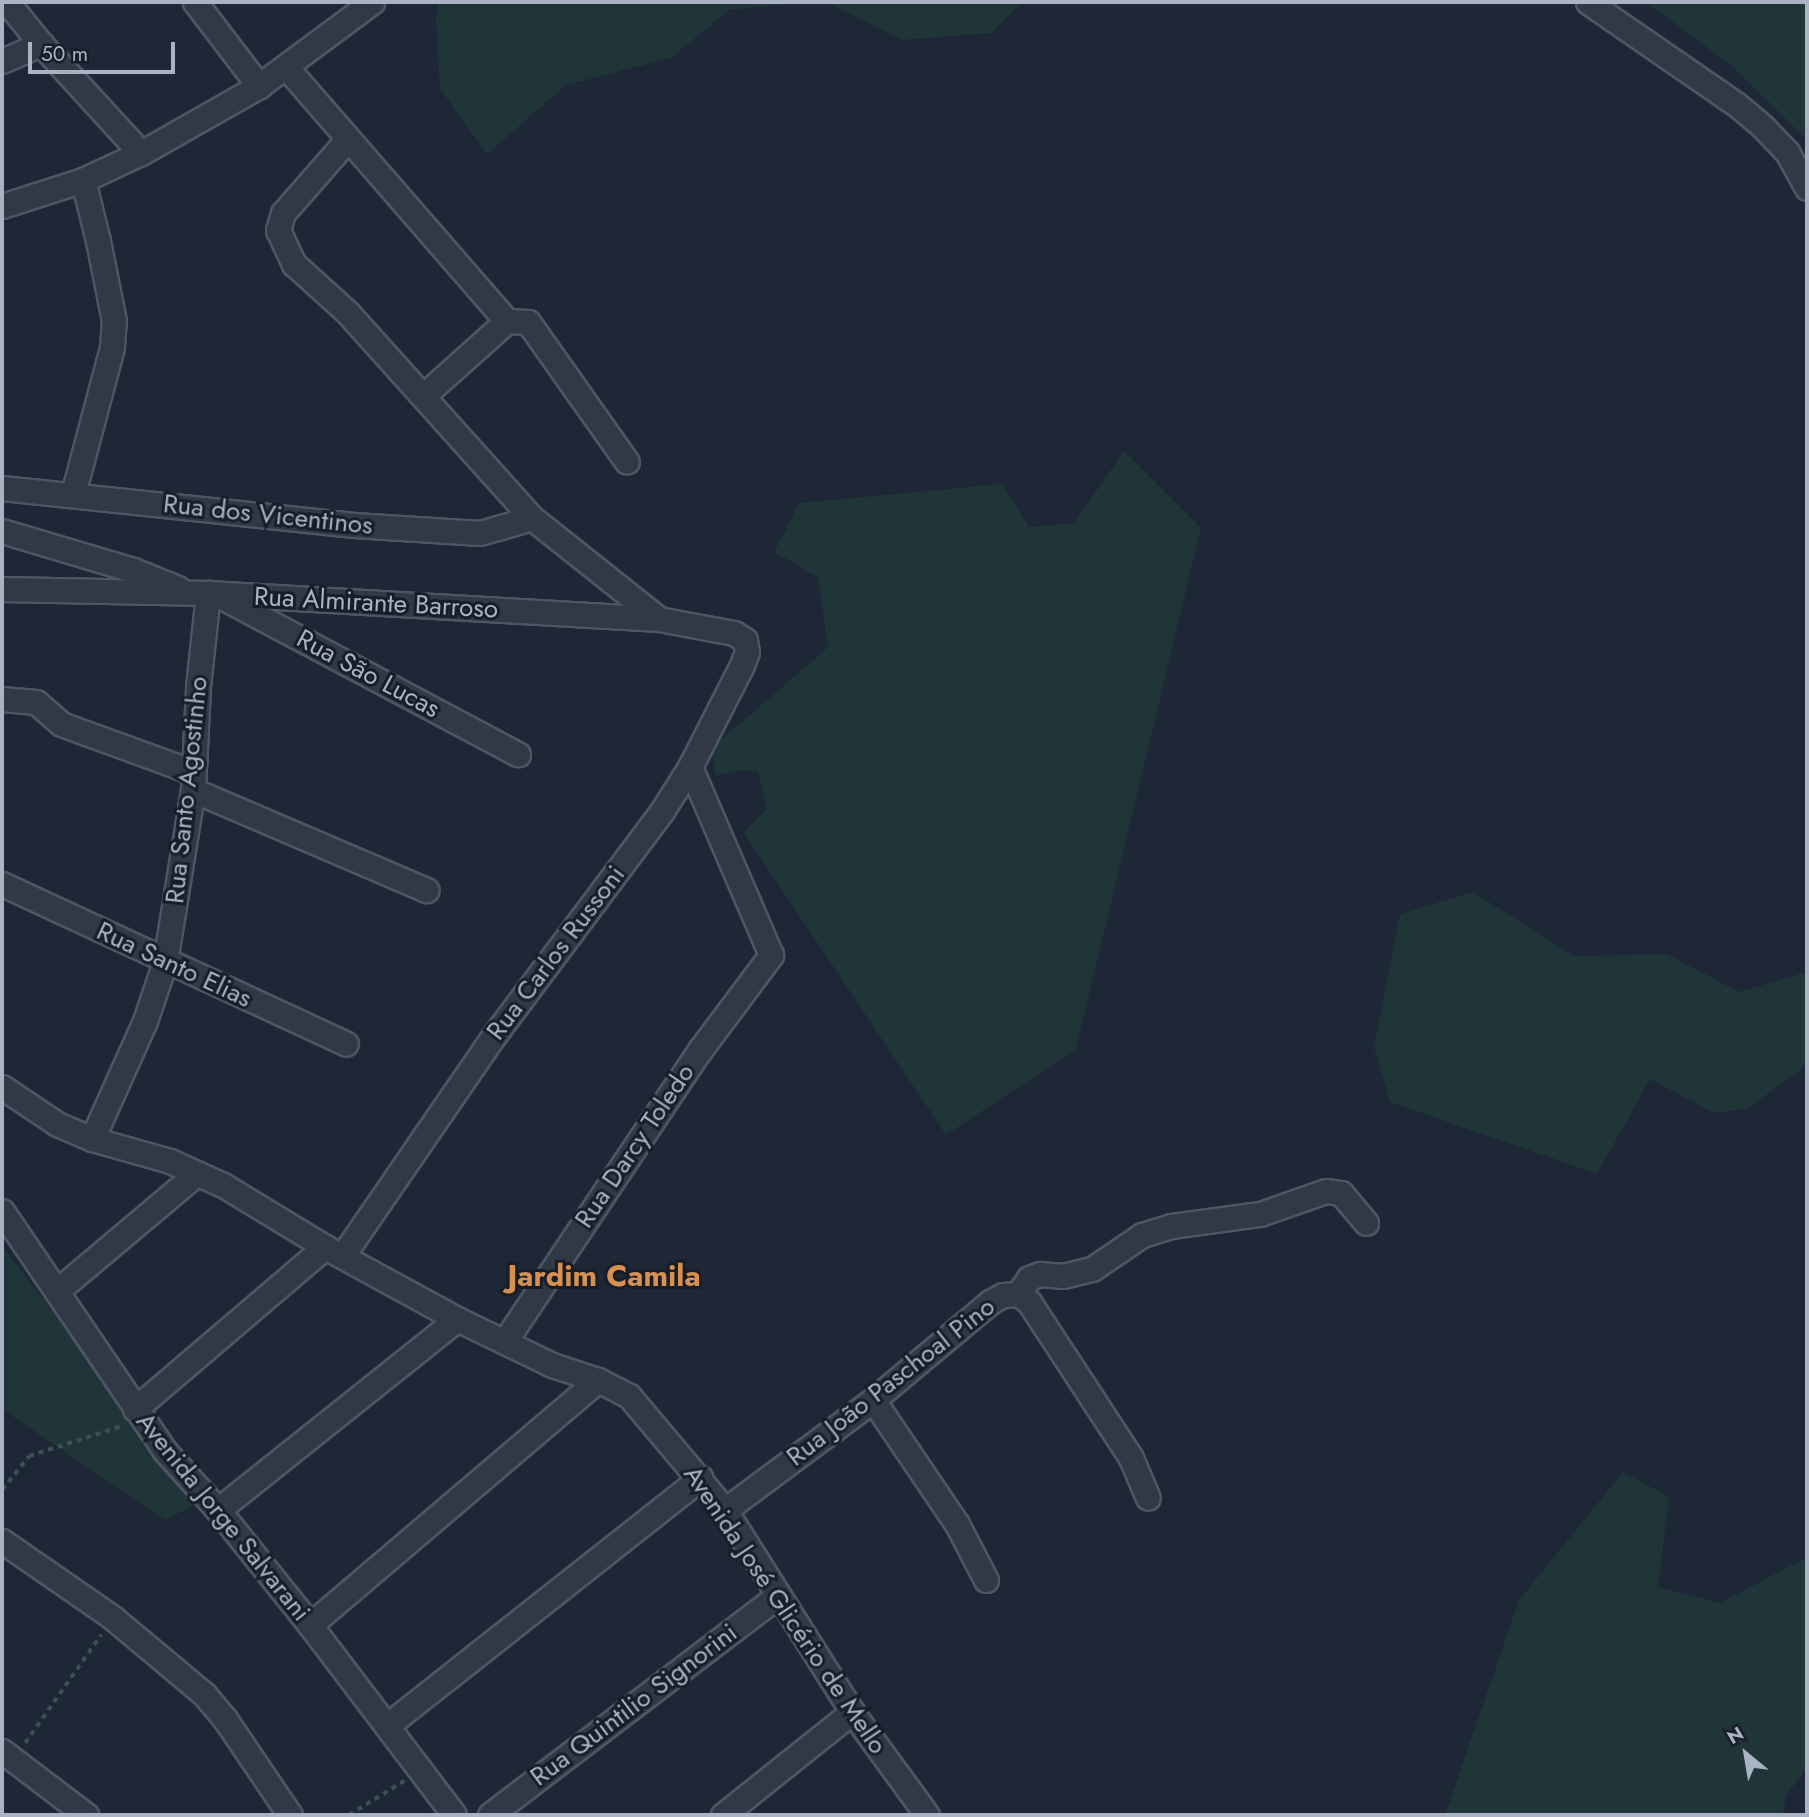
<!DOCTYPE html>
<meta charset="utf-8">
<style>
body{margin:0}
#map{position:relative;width:1809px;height:1817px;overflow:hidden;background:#1d2735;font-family:Jost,sans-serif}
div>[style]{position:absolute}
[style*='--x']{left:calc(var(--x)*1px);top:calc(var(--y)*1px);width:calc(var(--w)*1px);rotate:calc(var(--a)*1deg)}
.green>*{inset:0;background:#203538}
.path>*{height:3.5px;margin-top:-1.75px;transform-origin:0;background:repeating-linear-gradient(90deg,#3d5154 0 5px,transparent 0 10px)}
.roads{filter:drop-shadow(2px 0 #4e5664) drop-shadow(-2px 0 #4e5664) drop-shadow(0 2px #4e5664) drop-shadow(0 -2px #4e5664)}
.minor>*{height:23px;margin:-11.5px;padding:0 11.5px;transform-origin:11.5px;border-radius:11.5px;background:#313946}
span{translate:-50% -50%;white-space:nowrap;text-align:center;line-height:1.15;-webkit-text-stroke:6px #171e2a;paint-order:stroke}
.street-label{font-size:26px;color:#aab3c4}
.quarter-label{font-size:30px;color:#d89051;font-weight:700}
.frame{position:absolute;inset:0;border:4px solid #aab3c4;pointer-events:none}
.north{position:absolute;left:1711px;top:1719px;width:70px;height:70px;-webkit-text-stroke:5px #171e2a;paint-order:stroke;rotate:330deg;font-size:19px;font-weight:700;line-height:28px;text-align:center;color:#aab3c4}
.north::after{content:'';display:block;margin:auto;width:24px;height:32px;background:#aab3c4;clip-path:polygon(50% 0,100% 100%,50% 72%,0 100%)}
.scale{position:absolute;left:28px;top:42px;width:147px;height:32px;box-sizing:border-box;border:4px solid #aab3c4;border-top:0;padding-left:9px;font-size:21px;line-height:24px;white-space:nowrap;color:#aab3c4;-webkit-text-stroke:5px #171e2a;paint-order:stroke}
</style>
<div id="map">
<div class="green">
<i style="clip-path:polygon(439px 2px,809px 2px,729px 10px,671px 58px,566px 85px,487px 154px,440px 89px,436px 18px)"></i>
<i style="clip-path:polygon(826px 2px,1022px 2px,992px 33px,902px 40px)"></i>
<i style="clip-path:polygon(1646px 2px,1807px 2px,1807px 140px,1733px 67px)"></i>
<i style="clip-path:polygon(1124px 451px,1201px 528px,1076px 1049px,946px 1135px,744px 833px,767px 808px,758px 772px,737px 770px,715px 776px,712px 748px,828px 647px,818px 577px,774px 552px,799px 503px,1002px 484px,1029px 527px,1074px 523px)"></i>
<i style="clip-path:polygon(1473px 892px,1574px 956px,1667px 954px,1739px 992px,1807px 972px,1807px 1061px,1801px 1070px,1748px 1108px,1714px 1113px,1650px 1079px,1597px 1174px,1390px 1102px,1374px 1047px,1400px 914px)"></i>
<i style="clip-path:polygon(2px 1246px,45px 1301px,194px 1505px,165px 1520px,2px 1409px)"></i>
<i style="clip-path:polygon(1623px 1472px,1669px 1497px,1658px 1587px,1720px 1603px,1807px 1557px,1807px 1767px,1786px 1796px,1783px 1815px,1445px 1815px,1519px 1600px)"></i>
</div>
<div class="path">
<i style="--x:2;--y:1490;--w:43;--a:-51.5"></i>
<i style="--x:29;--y:1456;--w:98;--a:-17.9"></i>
<i style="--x:25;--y:1743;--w:132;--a:-54.9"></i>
<i style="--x:349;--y:1815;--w:65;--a:-31.7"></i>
</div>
<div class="roads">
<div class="minor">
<i style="--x:7;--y:2;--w:54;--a:51"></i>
<i style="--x:41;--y:44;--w:148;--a:47.5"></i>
<i style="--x:195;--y:2;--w:106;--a:52.7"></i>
<i style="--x:1588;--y:2;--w:180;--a:34.6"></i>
<i style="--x:1736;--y:104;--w:35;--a:40"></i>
<i style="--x:1763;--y:127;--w:35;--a:46"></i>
<i style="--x:1787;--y:152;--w:41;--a:60.9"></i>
<i style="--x:2;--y:61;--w:43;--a:-23.6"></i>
<i style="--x:286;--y:67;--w:337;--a:49"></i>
<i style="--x:507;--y:321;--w:21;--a:3"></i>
<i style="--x:528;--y:322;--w:171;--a:54.7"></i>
<i style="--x:347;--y:140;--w:97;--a:131.2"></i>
<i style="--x:283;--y:213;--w:18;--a:106"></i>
<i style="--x:278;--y:230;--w:38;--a:65"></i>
<i style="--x:294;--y:264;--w:73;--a:42.2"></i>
<i style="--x:348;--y:313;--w:275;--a:48.1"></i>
<i style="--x:532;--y:518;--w:162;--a:38.5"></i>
<i style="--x:2;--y:206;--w:85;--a:-17.8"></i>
<i style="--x:83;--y:180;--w:64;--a:-25"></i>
<i style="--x:141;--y:153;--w:136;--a:-29.6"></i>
<i style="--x:259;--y:86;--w:141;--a:-36.6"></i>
<i style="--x:423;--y:396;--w:113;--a:-41.8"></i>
<i style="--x:2;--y:488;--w:354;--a:6"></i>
<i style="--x:354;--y:525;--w:126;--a:3.6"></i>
<i style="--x:480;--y:533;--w:54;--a:-16.1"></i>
<i style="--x:73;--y:494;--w:152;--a:-75.1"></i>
<i style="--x:112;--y:347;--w:26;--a:-86"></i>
<i style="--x:114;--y:321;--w:82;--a:-101.3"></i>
<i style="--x:98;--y:241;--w:63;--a:-103.8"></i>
<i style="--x:2;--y:531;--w:137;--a:16.6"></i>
<i style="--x:133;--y:570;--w:48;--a:21.8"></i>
<i style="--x:2;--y:589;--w:206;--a:1.1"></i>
<i style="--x:208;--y:593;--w:452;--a:3.3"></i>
<i style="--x:659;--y:619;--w:76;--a:10.6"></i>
<i style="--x:734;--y:633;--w:13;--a:32"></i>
<i style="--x:745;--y:640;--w:12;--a:81"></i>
<i style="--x:747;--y:652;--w:14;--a:111"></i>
<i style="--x:742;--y:665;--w:114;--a:117"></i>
<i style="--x:690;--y:767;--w:52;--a:122.5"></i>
<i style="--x:662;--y:811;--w:279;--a:126.8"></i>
<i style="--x:495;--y:1034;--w:268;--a:124.5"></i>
<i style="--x:224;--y:598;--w:333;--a:28"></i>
<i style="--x:2;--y:699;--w:34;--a:5"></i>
<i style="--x:36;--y:702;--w:33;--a:41"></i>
<i style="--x:61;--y:724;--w:140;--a:20"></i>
<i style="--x:193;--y:790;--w:254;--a:23.2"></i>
<i style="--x:2;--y:884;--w:379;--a:24.9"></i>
<i style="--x:2;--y:1087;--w:66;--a:33.9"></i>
<i style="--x:57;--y:1124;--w:38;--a:23"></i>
<i style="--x:92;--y:1139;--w:81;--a:15.8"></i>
<i style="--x:170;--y:1161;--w:58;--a:24.4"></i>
<i style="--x:223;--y:1185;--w:119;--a:31.3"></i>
<i style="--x:325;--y:1247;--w:150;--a:28.6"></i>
<i style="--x:457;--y:1319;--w:106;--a:25.8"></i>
<i style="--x:552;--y:1365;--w:48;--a:18.1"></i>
<i style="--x:598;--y:1380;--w:35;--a:27"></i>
<i style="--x:629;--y:1396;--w:149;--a:49.9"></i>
<i style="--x:725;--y:1510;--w:239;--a:57.8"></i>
<i style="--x:852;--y:1712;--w:127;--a:53.9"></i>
<i style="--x:92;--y:1139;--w:129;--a:-65.8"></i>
<i style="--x:145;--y:1021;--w:62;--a:-71.3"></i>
<i style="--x:165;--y:962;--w:174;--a:-80.8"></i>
<i style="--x:193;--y:790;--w:103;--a:-87.2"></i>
<i style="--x:198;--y:687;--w:95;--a:-83.9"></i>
<i style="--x:2;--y:1211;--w:290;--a:55.8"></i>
<i style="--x:165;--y:1451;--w:79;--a:48.1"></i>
<i style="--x:218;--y:1510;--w:147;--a:51.3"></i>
<i style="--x:310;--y:1625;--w:238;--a:52.8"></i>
<i style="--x:57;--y:1291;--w:183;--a:-40.1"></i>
<i style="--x:1018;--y:1294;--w:19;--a:-55"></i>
<i style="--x:1029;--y:1278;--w:12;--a:-20"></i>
<i style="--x:1040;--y:1274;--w:23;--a:5"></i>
<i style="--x:1063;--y:1276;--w:30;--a:-14"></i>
<i style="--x:1092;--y:1269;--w:60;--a:-34.2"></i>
<i style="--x:1142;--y:1235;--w:30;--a:-17"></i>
<i style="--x:1171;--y:1226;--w:90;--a:-7.7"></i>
<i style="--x:1260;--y:1214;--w:70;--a:-19.2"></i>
<i style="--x:1326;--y:1191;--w:15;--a:8"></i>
<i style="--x:1341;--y:1193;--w:39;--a:50"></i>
<i style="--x:1018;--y:1294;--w:14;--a:36"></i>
<i style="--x:1029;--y:1302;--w:186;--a:56.8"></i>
<i style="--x:1131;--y:1458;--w:43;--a:67"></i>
<i style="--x:505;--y:1341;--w:350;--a:-56.2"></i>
<i style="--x:700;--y:1050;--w:119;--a:-53.2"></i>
<i style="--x:771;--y:955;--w:205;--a:-113.3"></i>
<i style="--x:873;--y:1400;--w:150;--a:55.9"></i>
<i style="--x:957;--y:1524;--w:63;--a:62.6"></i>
<i style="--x:135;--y:1409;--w:250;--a:-40.5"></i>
<i style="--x:218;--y:1510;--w:306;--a:-38.6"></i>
<i style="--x:725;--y:1510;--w:184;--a:-36.6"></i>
<i style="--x:873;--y:1400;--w:153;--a:-39.9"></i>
<i style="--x:990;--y:1302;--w:15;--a:-28"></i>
<i style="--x:1003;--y:1295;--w:15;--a:-4"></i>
<i style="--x:2;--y:1541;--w:135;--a:34.7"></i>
<i style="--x:113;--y:1618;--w:119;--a:39.9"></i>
<i style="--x:204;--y:1694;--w:33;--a:50"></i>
<i style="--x:225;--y:1719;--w:116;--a:55.9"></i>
<i style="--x:310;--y:1625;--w:378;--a:-40.4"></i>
<i style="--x:389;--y:1724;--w:397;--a:-38.3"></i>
<i style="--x:2;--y:1751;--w:106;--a:37.3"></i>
<i style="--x:490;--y:1815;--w:361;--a:-37.3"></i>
<i style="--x:723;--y:1815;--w:165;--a:-38.6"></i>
</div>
</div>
<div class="street-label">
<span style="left:268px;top:515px;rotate:6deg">Rua dos Vicentinos</span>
<span style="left:376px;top:603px;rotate:3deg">Rua Almirante Barroso</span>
<span style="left:368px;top:674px;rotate:28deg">Rua São Lucas</span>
<span style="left:187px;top:790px;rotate:-84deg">Rua Santo Agostinho</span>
<span style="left:556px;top:953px;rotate:-53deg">Rua Carlos Russoni</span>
<span style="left:174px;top:965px;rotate:25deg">Rua Santo Elias</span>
<span style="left:635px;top:1146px;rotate:-56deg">Rua Darcy Toledo</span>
<span style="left:891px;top:1382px;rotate:-38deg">Rua João Paschoal Pino</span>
<span style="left:223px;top:1517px;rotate:51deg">Avenida Jorge Salvarani</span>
<span style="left:785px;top:1610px;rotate:56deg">Avenida José Glicério de Mello</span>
<span style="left:634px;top:1705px;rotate:-37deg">Rua Quintilio Signorini</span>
</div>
<div class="quarter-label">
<span style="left:604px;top:1276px">Jardim Camila</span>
</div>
<div class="frame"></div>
<div class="north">N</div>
<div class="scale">50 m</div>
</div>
